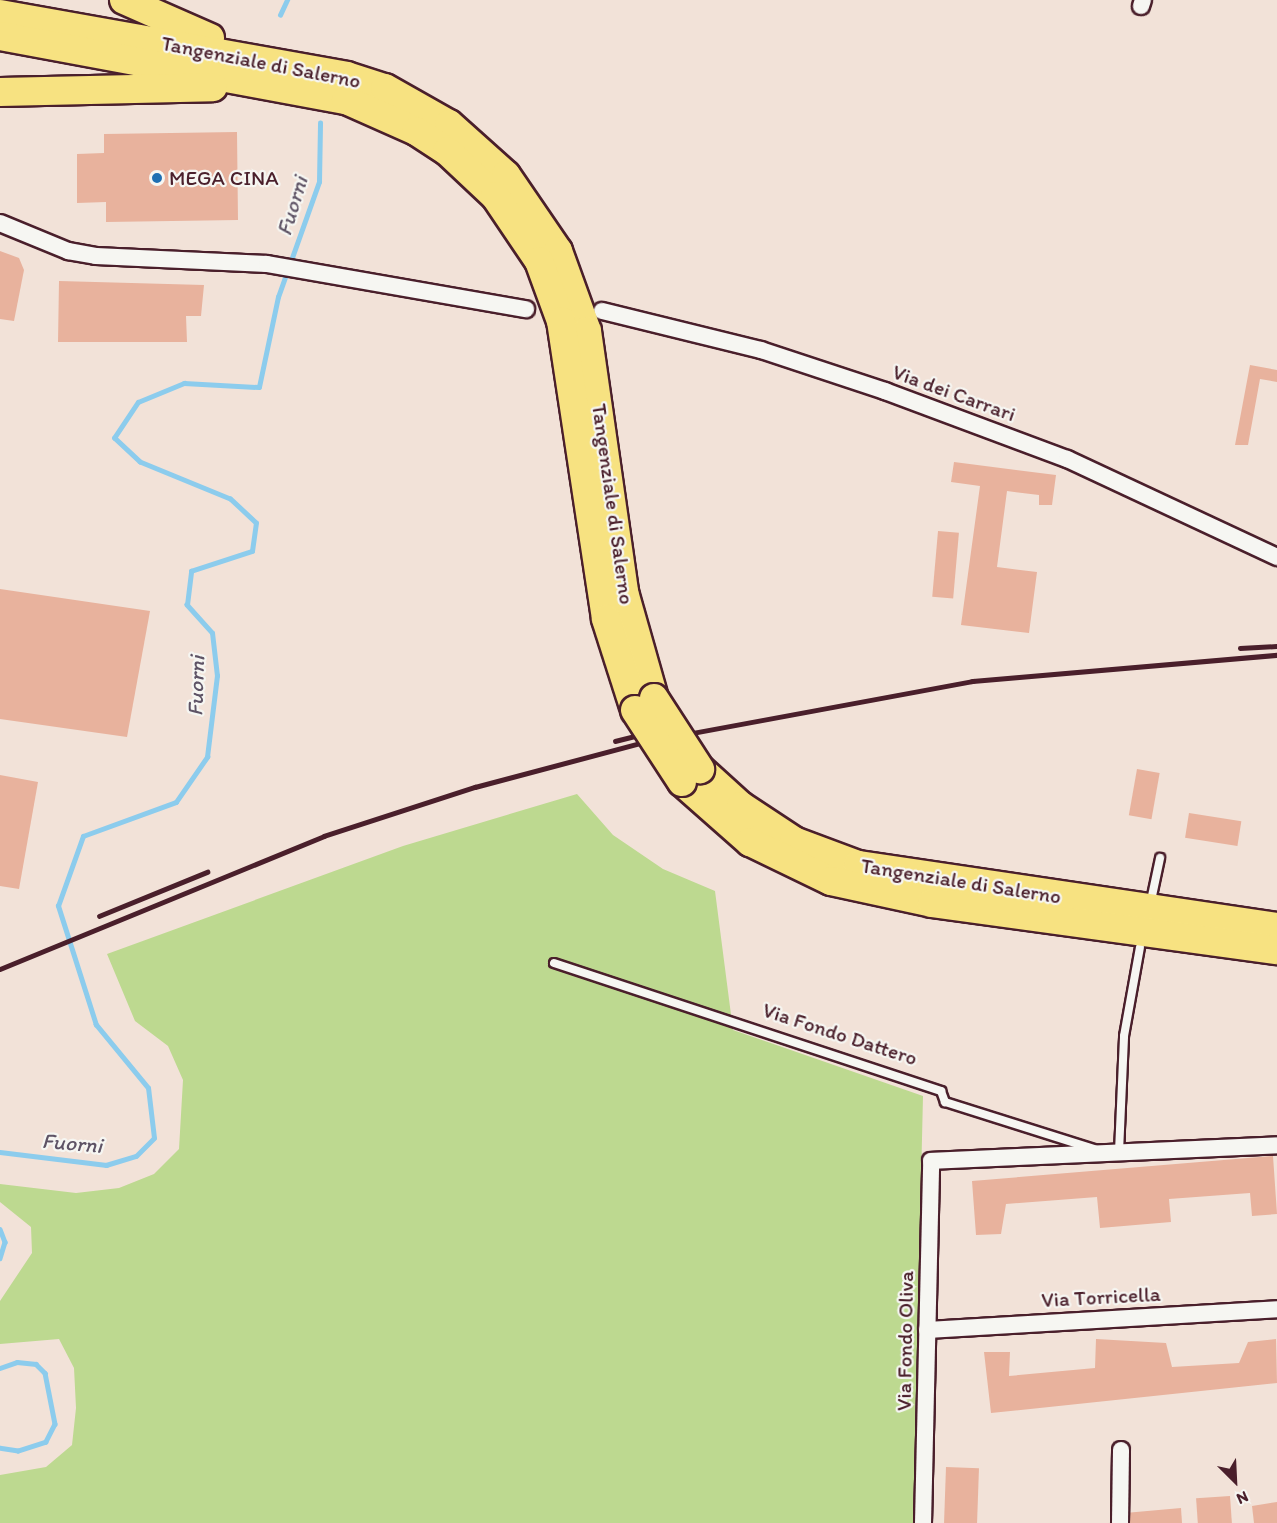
<!DOCTYPE html>
<style>
body{margin:0}
#map{position:relative;width:1277px;height:1523px;overflow:hidden;background:#f2e2d8;font-family:Itim,sans-serif}
div>[style]{position:absolute}
[style*='--x']{left:calc(var(--x)*1px);top:calc(var(--y)*1px);width:calc(var(--w)*1px);rotate:calc(var(--a)*1deg)}
.green>*{inset:0;background:#bdd990}
.stream>*{height:4.5px;margin:-2.25px;padding:0 2.25px;transform-origin:2.25px;border-radius:2.25px;background:#8ccced}
.building>*{inset:0;background:#e8b29d;transform-origin:0 0}
.roads{filter:drop-shadow(2px 0 #4a1f2b) drop-shadow(-2px 0 #4a1f2b) drop-shadow(0 2px #4a1f2b) drop-shadow(0 -2px #4a1f2b)}
.service>*{height:8px;margin:-4px;padding:0 4px;transform-origin:4px;border-radius:4px;background:#f6f6f2}
.minor>*{height:16px;margin:-8px;padding:0 8px;transform-origin:8px;border-radius:8px;background:#f6f6f2}
.trunk>*{height:28px;margin:-14px;padding:0 14px;transform-origin:14px;border-radius:14px;background:#f7e281}
.rail>*{height:4.5px;margin:-2.25px;padding:0 2.25px;transform-origin:2.25px;border-radius:2.25px;background:#4a1f2b}
.bridges{filter:drop-shadow(2px 0 #4a1f2b) drop-shadow(-2px 0 #4a1f2b) drop-shadow(0 2px #4a1f2b) drop-shadow(0 -2px #4a1f2b)}
.trunk-bridge>*{height:28px;margin:-14px;padding:0 14px;transform-origin:14px;border-radius:14px;background:#f7e281}
.dots>*{width:16px;height:16px;translate:-50% -50%;box-sizing:border-box;border:3px solid #f6f6f2;border-radius:50%}
span{translate:-50% -50%;white-space:nowrap;text-align:center;line-height:1.15;-webkit-text-stroke:4.5px #f6f6f2;paint-order:stroke}
.street-label{font-size:21px;color:#4a1f2b}
.poi-label{font-size:21px;color:#4a1f2b}
.left{translate:0 -50%;text-align:left}
.water-label{font-size:22px;color:#5e5365;font-style:italic}
.north{position:absolute;left:1205px;top:1451px;width:60px;height:60px;-webkit-text-stroke:4px #f6f6f2;paint-order:stroke;rotate:156deg;font-size:16px;font-weight:700;line-height:24px;text-align:center;color:#4a1f2b}
.north::after{content:'';display:block;margin:auto;width:21px;height:27px;background:#4a1f2b;clip-path:polygon(50% 0,100% 100%,50% 72%,0 100%)}
</style>
<div id="map">
<div class="green">
<i style="clip-path:polygon(577px 794px,613px 835px,663px 869px,715px 891px,733px 1030px,923px 1096px,913px 1523px,0 1523px,0 1475px,46px 1467px,72px 1445px,76px 1408px,74px 1368px,59px 1339px,0 1344px,0 1301px,32px 1253px,31px 1227px,0 1202px,0 1184px,76px 1193px,119px 1188px,154px 1174px,179px 1149px,183px 1080px,168px 1046px,135px 1021px,107px 954px,403px 846px)"></i>
</div>
<div class="stream">
<i style="--x:280;--y:15;--w:17;--a:-65"></i>
<i style="--x:0;--y:1152;--w:107;--a:7"></i>
<i style="--x:106;--y:1165;--w:31;--a:-17"></i>
<i style="--x:136;--y:1156;--w:25;--a:-45"></i>
<i style="--x:154;--y:1138;--w:50;--a:-96.8"></i>
<i style="--x:148;--y:1088;--w:82;--a:-129.5"></i>
<i style="--x:96;--y:1025;--w:125;--a:-107.7"></i>
<i style="--x:58;--y:906;--w:74;--a:-70.3"></i>
<i style="--x:83;--y:836;--w:99;--a:-20.1"></i>
<i style="--x:176;--y:802;--w:55;--a:-55.4"></i>
<i style="--x:207;--y:757;--w:82;--a:-83"></i>
<i style="--x:217;--y:676;--w:43;--a:-96.6"></i>
<i style="--x:212;--y:633;--w:38;--a:-132"></i>
<i style="--x:187;--y:605;--w:34;--a:-83"></i>
<i style="--x:191;--y:571;--w:64;--a:-18.2"></i>
<i style="--x:252;--y:551;--w:28;--a:-82"></i>
<i style="--x:256;--y:523;--w:35;--a:-137"></i>
<i style="--x:230;--y:499;--w:97;--a:-157.7"></i>
<i style="--x:140;--y:462;--w:35;--a:-137"></i>
<i style="--x:114;--y:438;--w:43;--a:-56.3"></i>
<i style="--x:138;--y:402;--w:50;--a:-22.4"></i>
<i style="--x:184;--y:383;--w:75;--a:3.1"></i>
<i style="--x:259;--y:387;--w:92;--a:-78.1"></i>
<i style="--x:278;--y:297;--w:122;--a:-70.4"></i>
<i style="--x:319;--y:182;--w:59;--a:-89"></i>
<i style="--x:0;--y:1229;--w:14;--a:69"></i>
<i style="--x:5;--y:1242;--w:17;--a:107"></i>
<i style="--x:0;--y:1368;--w:18;--a:-19"></i>
<i style="--x:17;--y:1362;--w:19;--a:6"></i>
<i style="--x:36;--y:1364;--w:13;--a:45"></i>
<i style="--x:45;--y:1373;--w:52;--a:78.9"></i>
<i style="--x:55;--y:1424;--w:20;--a:117"></i>
<i style="--x:46;--y:1442;--w:29;--a:162"></i>
<i style="--x:18;--y:1451;--w:18;--a:-171"></i>
</div>
<div class="building">
<i style="clip-path:polygon(237px 132px,238px 220px,106px 222px,106px 202px,77px 203px,77px 154px,104px 153px,104px 134px)"></i>
<i style="clip-path:polygon(0 251px,19px 258px,24px 270px,14px 321px,0 319px)"></i>
<i style="clip-path:polygon(59px 281px,204px 285px,201px 316px,186px 316px,187px 342px,58px 342px)"></i>
<i style="clip-path:polygon(1250px 365px,1277px 370px,1277px 382px,1260px 379px,1248px 445px,1235px 445px)"></i>
<i style="clip-path:polygon(954px 462px,1056px 475px,1052px 505px,1039px 505px,1039px 495px,1007px 491px,997px 567px,1037px 572px,1029px 633px,961px 625px,980px 486px,951px 482px)"></i>
<i style="left:938px;top:531px;width:21px;height:66px;rotate:5deg"></i>
<i style="clip-path:polygon(0 589px,150px 611px,127px 737px,0 719px)"></i>
<i style="left:1137px;top:769px;width:23px;height:47px;rotate:10deg"></i>
<i style="clip-path:polygon(0 775px,38px 782px,19px 889px,0 886px)"></i>
<i style="left:1189px;top:813px;width:53px;height:25px;rotate:9deg"></i>
<i style="clip-path:polygon(1273px 1156px,1277px 1214px,1252px 1216px,1250px 1193px,1169px 1199px,1171px 1222px,1100px 1228px,1097px 1197px,1006px 1204px,1001px 1234px,976px 1235px,972px 1181px)"></i>
<i style="clip-path:polygon(1096px 1339px,1166px 1343px,1172px 1367px,1239px 1363px,1248px 1342px,1276px 1339px,1277px 1383px,991px 1413px,984px 1352px,1010px 1352px,1009px 1376px,1095px 1368px)"></i>
<i style="left:946px;top:1467px;width:33px;height:56px;rotate:2deg"></i>
<i style="left:1230px;top:1496px;width:27px;height:34px;rotate:86deg"></i>
<i style="clip-path:polygon(1277px 1502px,1277px 1523px,1254px 1523px,1252px 1506px)"></i>
<i style="clip-path:polygon(1181px 1508px,1182px 1523px,1126px 1523px,1125px 1513px)"></i>
</div>
<div class="roads">
<div class="service">
<i style="--x:1152;--y:896;--w:39;--a:-78"></i>
<i style="--x:554;--y:963;--w:408;--a:18.3"></i>
<i style="--x:941;--y:1091;--w:12;--a:70"></i>
<i style="--x:945;--y:1102;--w:156;--a:17.5"></i>
<i style="--x:1119;--y:1152;--w:116;--a:-87.5"></i>
<i style="--x:1124;--y:1036;--w:90;--a:-79.8"></i>
</div>
<div class="minor">
<i style="--x:1141;--y:6;--w:6;--a:-72"></i>
<i style="--x:0;--y:223;--w:74;--a:22.4"></i>
<i style="--x:68;--y:251;--w:28;--a:10"></i>
<i style="--x:96;--y:256;--w:171;--a:2.7"></i>
<i style="--x:267;--y:264;--w:263;--a:9.9"></i>
<i style="--x:602;--y:311;--w:164;--a:13.8"></i>
<i style="--x:761;--y:350;--w:131;--a:18.3"></i>
<i style="--x:885;--y:391;--w:194;--a:20.5"></i>
<i style="--x:1067;--y:459;--w:232;--a:25"></i>
<i style="--x:927;--y:1330;--w:351;--a:-3.4"></i>
<i style="--x:923;--y:1523;--w:362;--a:-88.7"></i>
<i style="--x:931;--y:1161;--w:346;--a:-2.6"></i>
<i style="--x:1120;--y:1523;--w:73;--a:-89.2"></i>
</div>
<div class="trunk">
<i style="--x:124;--y:0;--w:94;--a:23.8"></i>
<i style="--x:0;--y:14;--w:352;--a:10.1"></i>
<i style="--x:347;--y:76;--w:40;--a:18"></i>
<i style="--x:385;--y:88;--w:73;--a:29.4"></i>
<i style="--x:449;--y:124;--w:76;--a:41.8"></i>
<i style="--x:506;--y:175;--w:92;--a:55.6"></i>
<i style="--x:558;--y:251;--w:85;--a:70.1"></i>
<i style="--x:587;--y:331;--w:264;--a:81.9"></i>
<i style="--x:624;--y:592;--w:110;--a:74.2"></i>
<i style="--x:0;--y:36;--w:352;--a:10.5"></i>
<i style="--x:346;--y:100;--w:77;--a:23.9"></i>
<i style="--x:416;--y:131;--w:37;--a:33"></i>
<i style="--x:447;--y:151;--w:66;--a:43.2"></i>
<i style="--x:495;--y:196;--w:78;--a:55.9"></i>
<i style="--x:539;--y:261;--w:64;--a:69.9"></i>
<i style="--x:561;--y:321;--w:301;--a:81.4"></i>
<i style="--x:606;--y:619;--w:96;--a:72.3"></i>
<i style="--x:0;--y:92;--w:213;--a:-1.3"></i>
<i style="--x:700;--y:769;--w:55;--a:42.1"></i>
<i style="--x:741;--y:806;--w:64;--a:33.4"></i>
<i style="--x:794;--y:841;--w:68;--a:20.6"></i>
<i style="--x:858;--y:865;--w:424;--a:8.4"></i>
<i style="--x:682;--y:782;--w:91;--a:41.4"></i>
<i style="--x:750;--y:842;--w:90;--a:25.7"></i>
<i style="--x:831;--y:881;--w:103;--a:12.3"></i>
<i style="--x:932;--y:903;--w:348;--a:7.8"></i>
</div>
</div>
<div class="rail">
<i style="--x:1240;--y:648;--w:37;--a:-3"></i>
<i style="--x:615;--y:741;--w:66;--a:-14"></i>
<i style="--x:99;--y:916;--w:117;--a:-22.2"></i>
<i style="--x:0;--y:969;--w:350;--a:-22.3"></i>
<i style="--x:324;--y:836;--w:159;--a:-18"></i>
<i style="--x:475;--y:787;--w:175;--a:-14.9"></i>
<i style="--x:644;--y:742;--w:334;--a:-10.5"></i>
<i style="--x:972;--y:681;--w:306;--a:-4.9"></i>
</div>
<div class="bridges">
<div class="trunk-bridge">
<i style="--x:654;--y:698;--w:85;--a:57.1"></i>
<i style="--x:635;--y:710;--w:86;--a:56.9"></i>
</div>
</div>
<div class="dots">
<i style="left:157px;top:178px;background:#1f6fb2"></i>
</div>
<div class="street-label">
<span style="left:261px;top:62px;rotate:11deg">Tangenziale di Salerno</span>
<span style="left:954px;top:393px;rotate:20deg">Via dei Carrari</span>
<span style="left:613px;top:504px;rotate:82deg">Tangenziale di Salerno</span>
<span style="left:961px;top:881px;rotate:9deg">Tangenziale di Salerno</span>
<span style="left:840px;top:1034px;rotate:18deg">Via Fondo Dattero</span>
<span style="left:1101px;top:1297px;rotate:-3deg">Via Torricella</span>
<span style="left:905px;top:1341px;rotate:-89deg">Via Fondo Oliva</span>
</div>
<div class="poi-label">
<span class="left" style="left:169px;top:178px">MEGA CINA</span>
</div>
<div class="water-label">
<span style="left:292px;top:206px;rotate:-73deg">Fuorni</span>
<span style="left:196px;top:686px;rotate:-88deg">Fuorni</span>
<span style="left:72px;top:1143px;rotate:5deg">Fuorni</span>
</div>
<div class="north">N</div>
</div>
